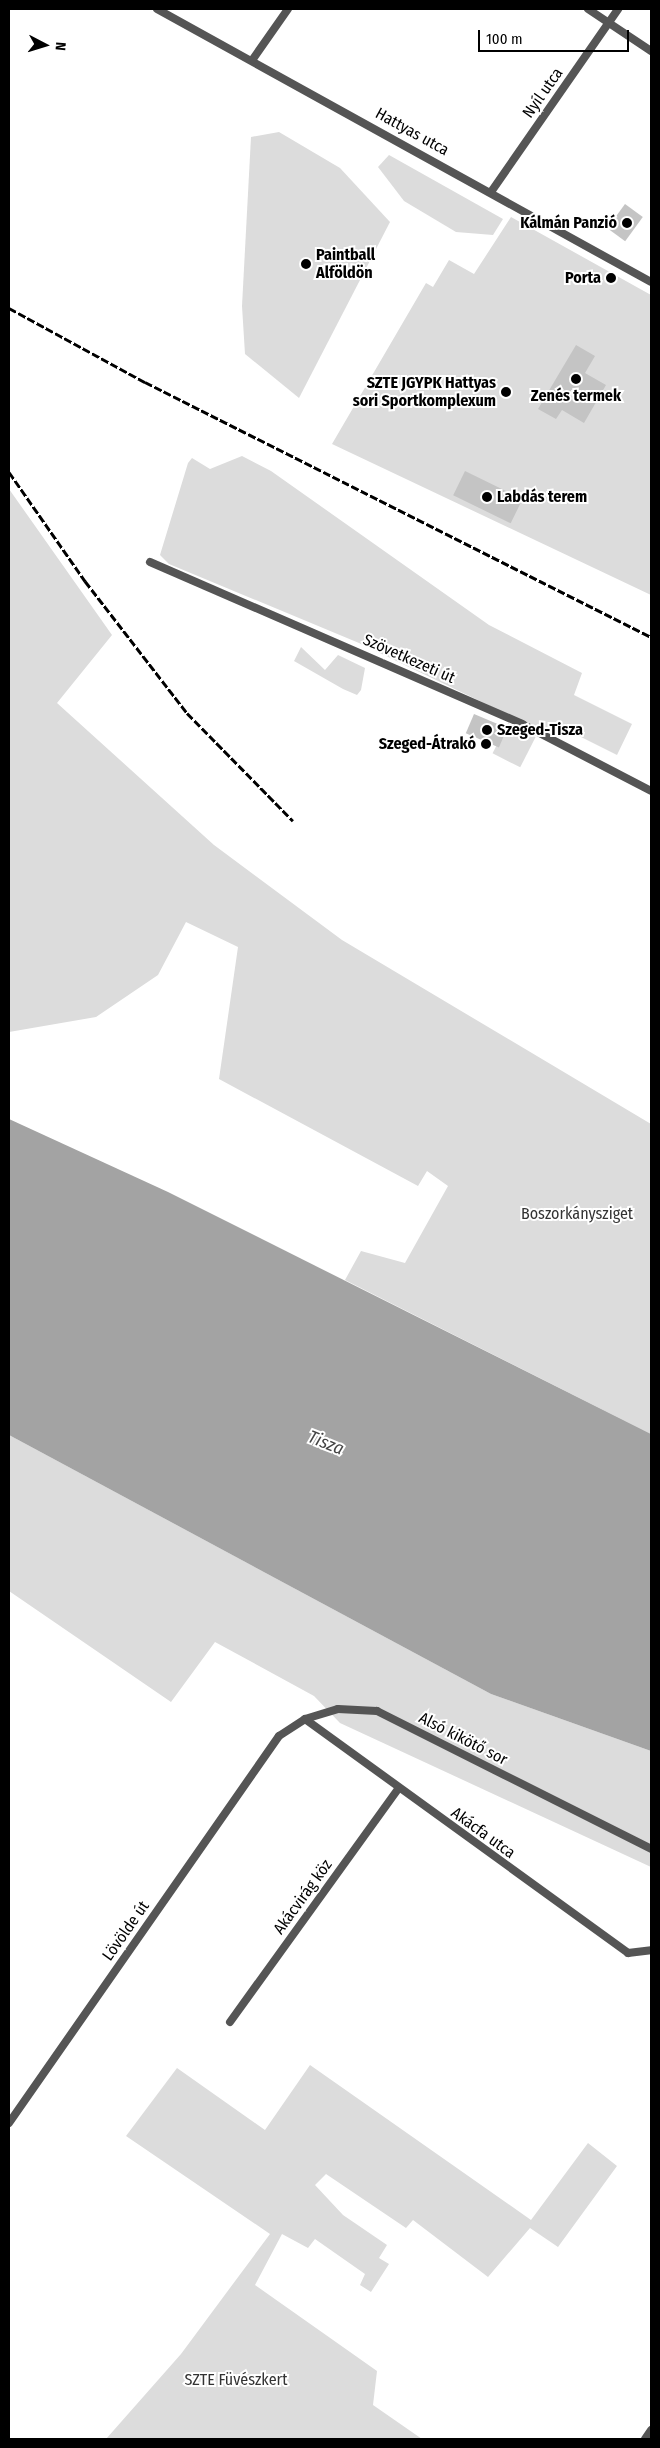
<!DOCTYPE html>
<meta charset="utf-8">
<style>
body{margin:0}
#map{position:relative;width:660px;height:2448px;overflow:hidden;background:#fff;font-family:"Fira Sans Condensed",sans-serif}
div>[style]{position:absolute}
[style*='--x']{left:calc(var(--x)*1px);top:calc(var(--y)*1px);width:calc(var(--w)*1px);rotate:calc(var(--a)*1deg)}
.green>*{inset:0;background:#dcdcdc;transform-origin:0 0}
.water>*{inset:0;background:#a3a3a3}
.building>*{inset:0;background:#c4c4c4;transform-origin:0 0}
.street>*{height:8px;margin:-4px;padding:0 4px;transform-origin:4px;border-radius:4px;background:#555}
.rail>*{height:3px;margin-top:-1.5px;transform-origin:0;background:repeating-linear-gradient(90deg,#000 0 8px,transparent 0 10.5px)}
.dots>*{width:14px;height:14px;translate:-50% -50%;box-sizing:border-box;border:2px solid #fff;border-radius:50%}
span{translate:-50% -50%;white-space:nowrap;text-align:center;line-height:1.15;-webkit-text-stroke:4px #fff;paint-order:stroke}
.street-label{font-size:16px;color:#000}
.poi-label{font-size:16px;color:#000;font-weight:700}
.right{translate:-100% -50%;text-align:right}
.left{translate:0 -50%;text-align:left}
.park-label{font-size:16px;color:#333}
.water-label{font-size:18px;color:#444;font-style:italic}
.frame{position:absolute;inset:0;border:10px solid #000;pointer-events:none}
.north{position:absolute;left:20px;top:20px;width:50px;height:50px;-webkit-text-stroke:4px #fff;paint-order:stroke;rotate:95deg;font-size:14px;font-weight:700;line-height:20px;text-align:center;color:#000}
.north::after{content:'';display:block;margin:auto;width:18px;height:22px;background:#000;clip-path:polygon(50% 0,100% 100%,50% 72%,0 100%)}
.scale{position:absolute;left:478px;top:30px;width:151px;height:22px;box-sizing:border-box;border:2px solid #000;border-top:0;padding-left:6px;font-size:15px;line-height:18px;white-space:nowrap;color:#000;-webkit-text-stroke:4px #fff;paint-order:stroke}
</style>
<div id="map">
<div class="green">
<i style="clip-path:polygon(279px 132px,340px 168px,390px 222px,299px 398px,245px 354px,242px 306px,251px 137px)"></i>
<i style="clip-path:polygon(389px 155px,503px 219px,493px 235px,456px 232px,404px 201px,378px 167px)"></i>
<i style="clip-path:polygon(511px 217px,651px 295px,651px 595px,332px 444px,426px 283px,433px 287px,449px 260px,474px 274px)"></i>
<i style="clip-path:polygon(242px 456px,271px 471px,489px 625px,582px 673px,574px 695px,632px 724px,617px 755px,559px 726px,553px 736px,359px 643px,169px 564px,160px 555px,188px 463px,192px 458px,210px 469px)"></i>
<i style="clip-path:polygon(9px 489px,112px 635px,57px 703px,214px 845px,342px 940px,651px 1124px,651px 1434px,345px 1280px,361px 1251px,405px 1263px,448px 1186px,427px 1171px,418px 1186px,219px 1079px,238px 947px,186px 922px,158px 975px,96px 1017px,9px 1032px)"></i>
<i style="clip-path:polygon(301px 647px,325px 670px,338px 655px,365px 668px,361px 690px,357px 695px,343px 689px,294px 661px)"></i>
<i style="left:508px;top:723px;width:31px;height:34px;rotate:27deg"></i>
<i style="clip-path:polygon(9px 1435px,491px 1694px,651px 1751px,651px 1867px,340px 1723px,314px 1696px,215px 1642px,171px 1702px,9px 1591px)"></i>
<i style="clip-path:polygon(310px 2065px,531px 2220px,588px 2143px,617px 2166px,558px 2247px,530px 2228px,488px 2277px,413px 2220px,406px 2228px,326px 2174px,315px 2185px,343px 2215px,387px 2245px,379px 2258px,389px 2264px,371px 2292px,360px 2285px,365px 2274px,315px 2239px,308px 2248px,282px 2234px,255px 2285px,377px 2371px,373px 2405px,422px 2439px,106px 2439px,181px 2354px,270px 2234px,126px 2136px,177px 2068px,265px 2130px)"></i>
</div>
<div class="water">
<i style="clip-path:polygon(9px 1119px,168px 1192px,651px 1434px,651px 1751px,491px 1694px,9px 1435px)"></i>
</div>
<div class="building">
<i style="left:625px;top:204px;width:22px;height:30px;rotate:36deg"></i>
<i style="clip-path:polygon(576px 345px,595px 356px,585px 373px,606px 385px,584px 423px,562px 410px,556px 419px,538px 409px)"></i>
<i style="left:465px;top:471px;width:64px;height:27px;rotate:26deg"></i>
<i style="left:474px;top:714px;width:36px;height:21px;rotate:23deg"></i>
</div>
<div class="street">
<i style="--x:157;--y:9;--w:564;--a:28.93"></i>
<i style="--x:588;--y:9;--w:76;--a:33.7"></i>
<i style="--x:253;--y:59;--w:61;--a:-55"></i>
<i style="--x:491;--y:192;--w:223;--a:-55.2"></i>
<i style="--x:150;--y:562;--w:406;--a:23.5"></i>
<i style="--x:522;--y:724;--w:145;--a:27.4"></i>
<i style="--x:305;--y:1719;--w:399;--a:35.9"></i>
<i style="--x:628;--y:1953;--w:23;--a:-7"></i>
<i style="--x:230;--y:2022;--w:287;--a:-54.2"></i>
<i style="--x:9;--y:2123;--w:472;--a:-55.1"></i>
<i style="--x:279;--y:1736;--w:31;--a:-33"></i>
<i style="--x:305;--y:1719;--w:34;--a:-17"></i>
<i style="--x:338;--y:1709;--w:39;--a:3"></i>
<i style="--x:377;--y:1711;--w:307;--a:26.7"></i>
<i style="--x:645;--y:2439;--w:11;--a:-56"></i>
</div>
<div class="rail">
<i style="--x:9;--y:308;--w:155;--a:28.6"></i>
<i style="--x:145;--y:382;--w:567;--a:26.75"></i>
<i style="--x:9;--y:472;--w:133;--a:55.1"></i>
<i style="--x:85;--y:581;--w:167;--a:52.3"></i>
<i style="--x:187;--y:713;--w:151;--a:45.5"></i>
</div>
<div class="dots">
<i style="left:627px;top:223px;background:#000"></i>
<i style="left:306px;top:264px;background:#000"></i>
<i style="left:611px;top:278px;background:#000"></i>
<i style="left:576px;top:379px;background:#000"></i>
<i style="left:506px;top:392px;background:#000"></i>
<i style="left:487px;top:497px;background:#000"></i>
<i style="left:487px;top:730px;background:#000"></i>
<i style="left:486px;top:744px;background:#000"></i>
</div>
<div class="street-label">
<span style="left:543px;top:93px;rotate:-55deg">Nyíl utca</span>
<span style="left:412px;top:132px;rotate:29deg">Hattyas utca</span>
<span style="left:409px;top:659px;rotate:24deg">Szövetkezeti út</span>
<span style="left:463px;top:1739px;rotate:27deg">Alsó kikötő sor</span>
<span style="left:483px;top:1833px;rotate:36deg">Akácfa utca</span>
<span style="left:303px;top:1897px;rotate:-54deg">Akácvirág köz</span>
<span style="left:126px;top:1931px;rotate:-55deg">Lövölde út</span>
</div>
<div class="poi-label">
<span class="right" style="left:617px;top:223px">Kálmán Panzió</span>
<span class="left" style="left:316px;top:264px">Paintball<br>Alföldön</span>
<span class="right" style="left:601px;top:278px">Porta</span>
<span class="right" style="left:496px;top:392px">SZTE JGYPK Hattyas<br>sori Sportkomplexum</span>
<span style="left:576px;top:396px">Zenés termek</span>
<span class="left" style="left:497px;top:497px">Labdás terem</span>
<span class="left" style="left:497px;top:730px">Szeged-Tisza</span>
<span class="right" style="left:476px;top:744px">Szeged-Átrakó</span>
</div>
<div class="park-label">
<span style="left:577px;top:1214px">Boszorkánysziget</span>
<span style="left:236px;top:2380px">SZTE Füvészkert</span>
</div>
<div class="water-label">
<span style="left:326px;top:1443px;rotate:22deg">Tisza</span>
</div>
<div class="frame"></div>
<div class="north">N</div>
<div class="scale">100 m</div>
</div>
